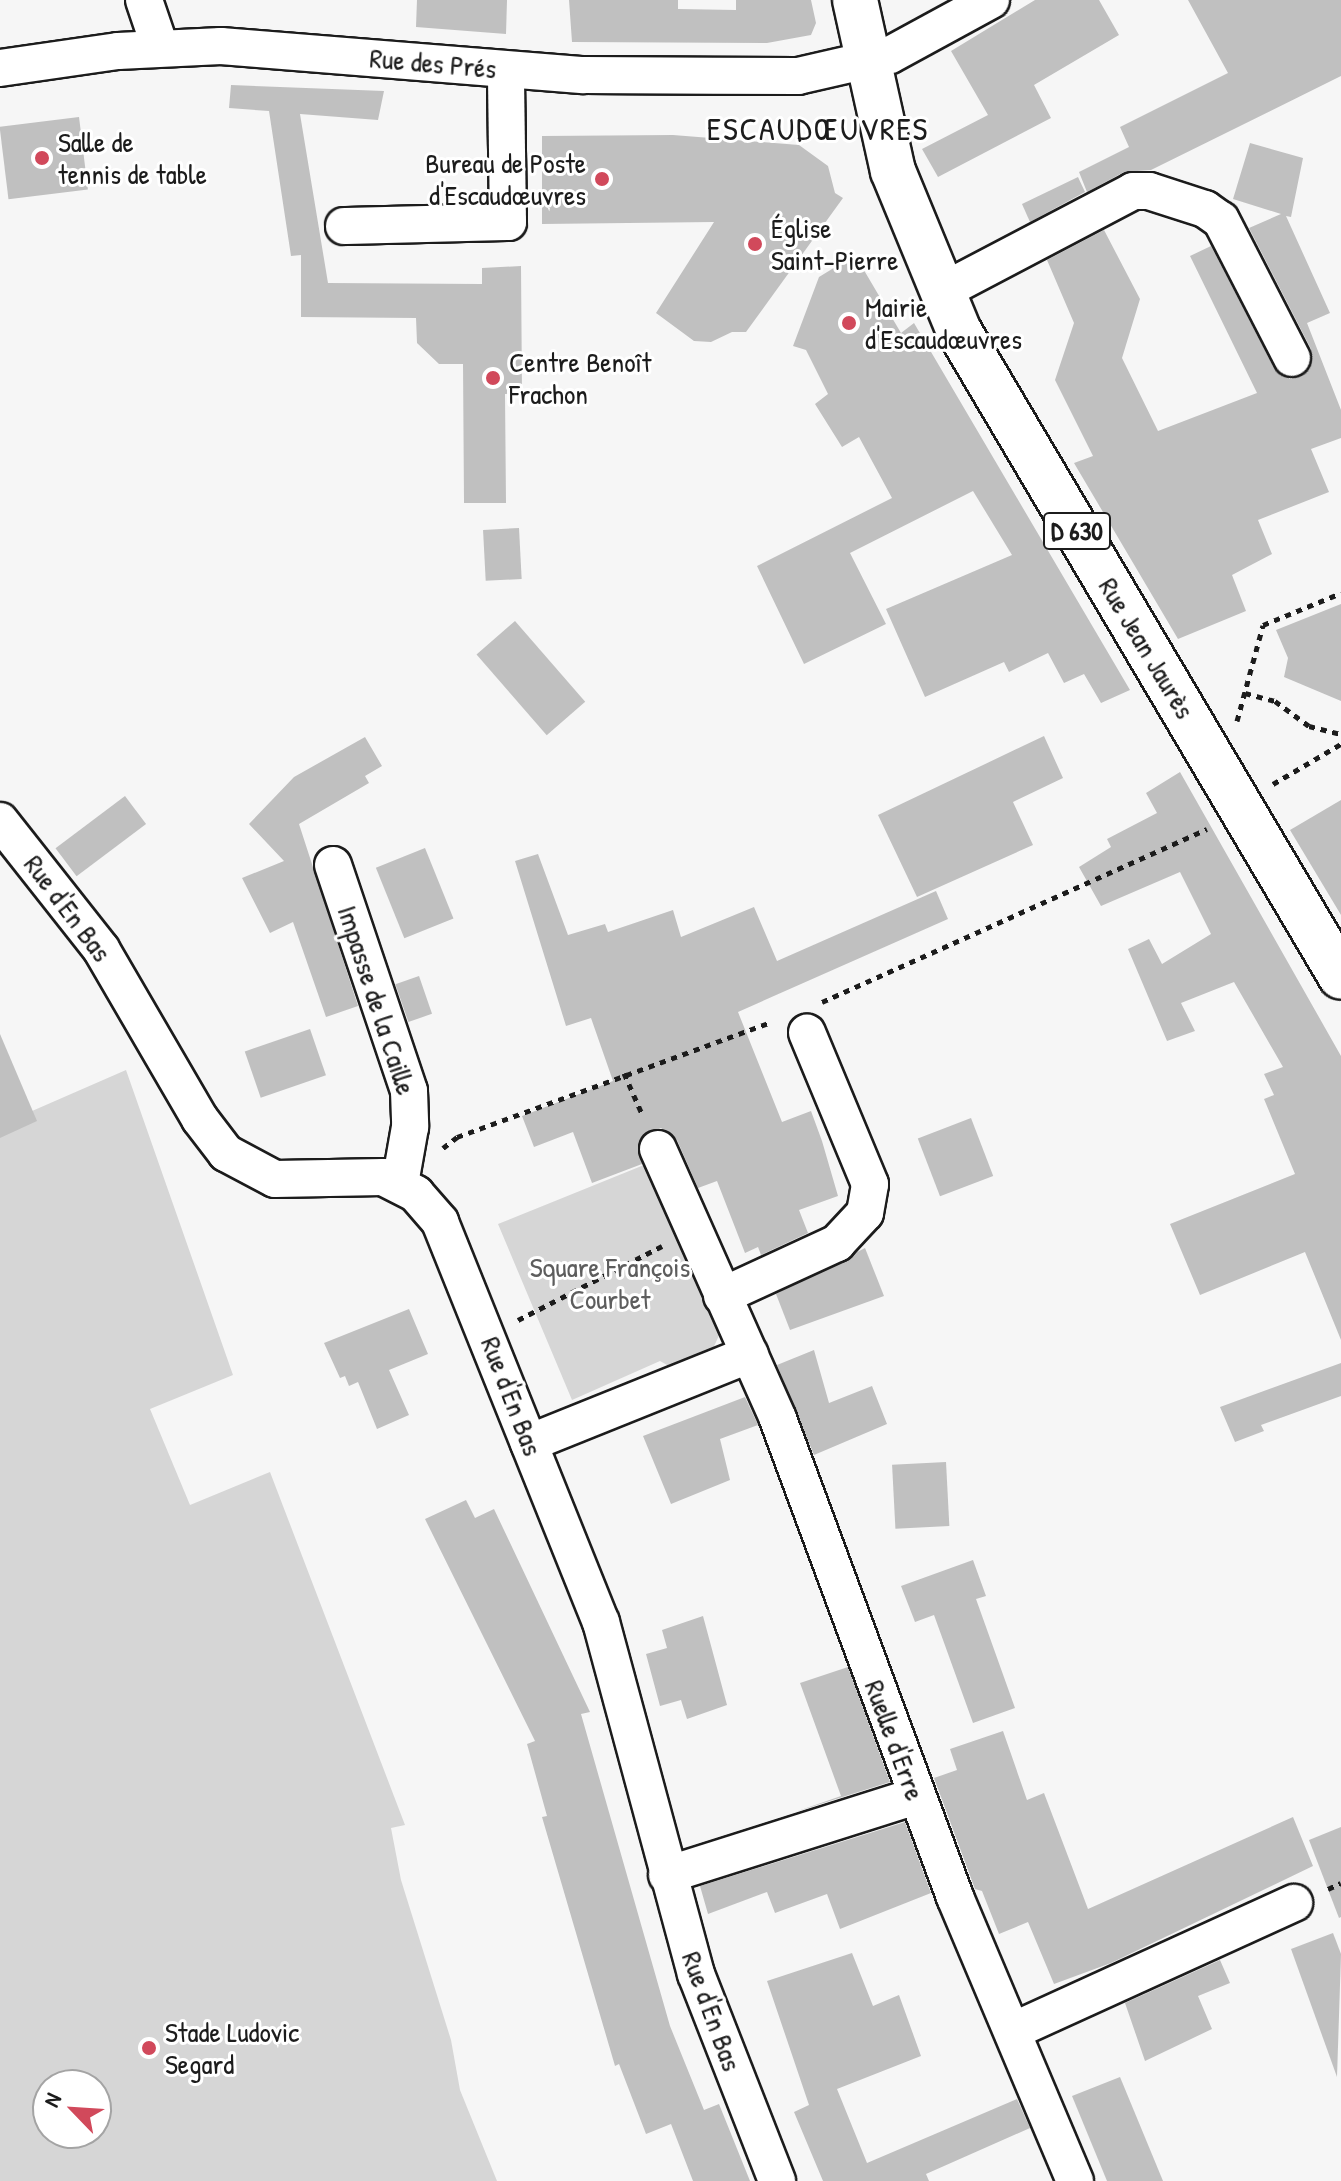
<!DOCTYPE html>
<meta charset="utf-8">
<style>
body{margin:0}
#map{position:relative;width:1341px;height:2181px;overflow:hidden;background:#f6f6f6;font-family:"Patrick Hand",sans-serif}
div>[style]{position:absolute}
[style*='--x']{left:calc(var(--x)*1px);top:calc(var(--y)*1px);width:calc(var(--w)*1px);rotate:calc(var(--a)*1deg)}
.green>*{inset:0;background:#d6d6d6}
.building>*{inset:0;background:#c0c0c0;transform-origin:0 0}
.path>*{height:5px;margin-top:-2.5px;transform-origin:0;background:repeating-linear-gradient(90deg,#1c1c1c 0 6px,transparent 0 12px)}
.roads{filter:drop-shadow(2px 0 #1c1c1c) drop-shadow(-2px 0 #1c1c1c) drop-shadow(0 2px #1c1c1c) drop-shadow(0 -2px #1c1c1c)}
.minor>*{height:36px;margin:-18px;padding:0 18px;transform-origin:18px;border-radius:18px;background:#fff}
.major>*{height:44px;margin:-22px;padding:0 22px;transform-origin:22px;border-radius:22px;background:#fff}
.dots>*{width:22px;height:22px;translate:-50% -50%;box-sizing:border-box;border:4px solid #fff;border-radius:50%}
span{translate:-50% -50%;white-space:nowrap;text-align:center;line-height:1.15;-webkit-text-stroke:6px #fff;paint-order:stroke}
.shield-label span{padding:2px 6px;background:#fff;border:2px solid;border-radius:6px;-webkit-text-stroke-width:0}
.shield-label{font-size:26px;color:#1c1c1c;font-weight:700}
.street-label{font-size:28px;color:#1c1c1c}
.poi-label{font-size:28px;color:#1c1c1c}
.left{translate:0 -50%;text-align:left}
.right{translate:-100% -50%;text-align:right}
.park-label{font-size:28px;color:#5d5d5d}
.quarter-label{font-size:32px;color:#1c1c1c;letter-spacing:2px}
.north{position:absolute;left:32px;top:2069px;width:80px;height:80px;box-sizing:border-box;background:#fff;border:2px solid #a4a4a4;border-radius:50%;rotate:295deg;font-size:22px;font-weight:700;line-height:32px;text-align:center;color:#1c1c1c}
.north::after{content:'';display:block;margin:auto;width:28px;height:36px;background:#d1495b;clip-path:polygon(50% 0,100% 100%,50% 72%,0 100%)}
</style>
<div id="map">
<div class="green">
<i style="clip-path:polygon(evenodd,126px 1070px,233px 1375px,150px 1409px,190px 1505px,270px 1472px,405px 1825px,391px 1828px,401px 1880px,451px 2040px,460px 2090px,497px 2181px,0 2181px,0 1125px,126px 1070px,48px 2085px,96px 2085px,96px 2133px,48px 2133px,48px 2085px)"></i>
<i style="clip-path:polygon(644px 1165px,721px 1331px,711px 1353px,676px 1370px,660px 1361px,572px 1400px,498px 1224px)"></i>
</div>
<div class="building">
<i style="clip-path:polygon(417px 0,507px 0,506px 34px,416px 27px)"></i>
<i style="clip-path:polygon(569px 0,678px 0,678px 9px,736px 10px,736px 0,811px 0,816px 23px,811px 35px,767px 43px,572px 42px)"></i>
<i style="clip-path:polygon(1035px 0,1099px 0,1119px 35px,1034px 85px,1051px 118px,938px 177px,922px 149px,988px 115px,951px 51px)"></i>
<i style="clip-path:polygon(1188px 0,1341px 0,1341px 76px,1151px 170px,1124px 172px,1087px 192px,1079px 172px,1129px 147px,1120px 127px,1228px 73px)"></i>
<i style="clip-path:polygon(231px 85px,384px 91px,378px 120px,300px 114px,328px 283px,482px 284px,482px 268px,521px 266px,522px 393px,505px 394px,506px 503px,464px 503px,463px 364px,439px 364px,417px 343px,416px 318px,301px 317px,301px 255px,291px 256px,269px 111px,229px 108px)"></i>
<i style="left:79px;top:117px;width:73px;height:80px;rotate:83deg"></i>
<i style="clip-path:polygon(673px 135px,799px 145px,828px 166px,835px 193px,843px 198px,746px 332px,732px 332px,711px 342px,694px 341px,656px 313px,714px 222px,542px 224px,542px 136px)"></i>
<i style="clip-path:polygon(1250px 143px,1303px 158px,1291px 217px,1286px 216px,1330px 313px,1307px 323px,1341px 410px,1341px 438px,1311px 449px,1329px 492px,1258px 520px,1272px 554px,1232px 575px,1246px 611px,1178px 639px,1074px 463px,1093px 456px,1055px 380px,1074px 323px,1047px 260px,1104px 230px,1140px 299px,1122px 358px,1158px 431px,1257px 393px,1190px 256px,1211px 246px,1274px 368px,1290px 379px,1302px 376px,1310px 369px,1311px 349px,1249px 228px,1281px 214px,1233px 199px)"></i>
<i style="clip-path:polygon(1078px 177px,1085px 192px,1030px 222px,1022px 204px)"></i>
<i style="clip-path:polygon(855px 255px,901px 333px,914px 323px,1130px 690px,1101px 703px,1084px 674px,1064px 683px,1048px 653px,1009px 672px,1004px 662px,925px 697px,886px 609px,1012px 555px,973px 491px,850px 553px,886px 624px,804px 664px,757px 566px,892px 498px,859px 437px,842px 447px,815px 404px,828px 394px,806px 350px,793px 346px,819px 277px)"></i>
<i style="left:519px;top:528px;width:51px;height:36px;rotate:87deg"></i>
<i style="clip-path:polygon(1341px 604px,1341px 701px,1284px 677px,1288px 658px,1276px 630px)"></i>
<i style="left:515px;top:621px;width:107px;height:51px;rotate:49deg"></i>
<i style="clip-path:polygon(1044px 736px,1063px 778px,1013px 802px,1033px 845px,917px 897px,878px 815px)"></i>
<i style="clip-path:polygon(365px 737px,382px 766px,365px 776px,369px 783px,299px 824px,358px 1006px,326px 1017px,293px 922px,270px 933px,242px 878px,284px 861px,249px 824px,294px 777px)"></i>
<i style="clip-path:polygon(1180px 772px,1341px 1056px,1341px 1340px,1305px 1252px,1200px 1295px,1170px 1224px,1295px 1174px,1264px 1099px,1274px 1095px,1264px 1074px,1283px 1067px,1234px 982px,1181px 1003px,1195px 1031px,1167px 1041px,1128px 949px,1149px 939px,1162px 964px,1211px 934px,1180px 872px,1101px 906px,1079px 867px,1111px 847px,1107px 839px,1157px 813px,1146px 793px)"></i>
<i style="left:125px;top:796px;width:35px;height:87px;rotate:53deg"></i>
<i style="clip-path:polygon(1341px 800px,1341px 915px,1290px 830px)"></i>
<i style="left:425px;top:848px;width:76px;height:53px;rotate:68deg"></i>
<i style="clip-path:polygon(538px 854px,568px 935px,605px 924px,608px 932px,673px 910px,681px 937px,754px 907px,777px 961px,936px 891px,948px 919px,738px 1012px,782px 1122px,811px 1111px,822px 1141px,838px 1196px,799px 1210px,808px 1233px,761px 1255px,758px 1247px,745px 1253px,717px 1181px,698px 1188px,677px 1140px,661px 1128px,641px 1137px,642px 1164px,592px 1183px,573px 1132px,534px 1147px,522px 1116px,613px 1081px,591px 1018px,566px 1026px,515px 861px)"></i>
<i style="left:419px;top:976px;width:40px;height:25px;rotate:71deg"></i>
<i style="left:310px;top:1029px;width:49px;height:69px;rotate:71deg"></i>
<i style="clip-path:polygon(0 1034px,37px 1121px,0 1138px)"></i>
<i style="left:971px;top:1118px;width:62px;height:57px;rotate:69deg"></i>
<i style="clip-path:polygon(865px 1248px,884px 1296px,790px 1330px,776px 1294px)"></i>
<i style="clip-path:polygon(409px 1309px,428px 1354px,389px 1370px,409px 1415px,377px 1429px,358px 1382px,349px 1386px,345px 1376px,340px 1378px,324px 1343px)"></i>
<i style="clip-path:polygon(814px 1350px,829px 1403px,872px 1386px,887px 1424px,814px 1455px,777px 1365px)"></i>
<i style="clip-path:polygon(1341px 1363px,1341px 1396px,1261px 1425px,1264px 1431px,1235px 1442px,1220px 1407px)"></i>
<i style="clip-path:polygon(745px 1397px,758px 1425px,720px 1439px,730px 1480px,671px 1504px,643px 1436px)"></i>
<i style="left:946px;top:1462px;width:64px;height:54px;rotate:87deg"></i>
<i style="clip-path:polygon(466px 1500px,475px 1518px,494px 1509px,590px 1712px,581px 1714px,670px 2026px,704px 2110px,719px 2104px,750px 2181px,693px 2181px,671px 2124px,646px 2134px,619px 2064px,615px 2066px,542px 1817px,547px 1816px,527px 1744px,535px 1741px,425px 1519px)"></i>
<i style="clip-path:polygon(973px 1560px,986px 1596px,976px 1599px,1015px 1708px,973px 1723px,934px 1615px,915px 1622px,901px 1586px)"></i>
<i style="clip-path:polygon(703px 1616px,727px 1705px,687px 1719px,681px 1700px,660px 1706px,646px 1654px,667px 1648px,662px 1630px)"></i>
<i style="clip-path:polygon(848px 1667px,890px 1782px,795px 1812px,841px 1796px,800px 1683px)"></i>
<i style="clip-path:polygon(1003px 1731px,1027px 1800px,1044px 1793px,1088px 1909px,1293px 1817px,1313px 1866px,1111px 1963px,1054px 1984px,1028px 1922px,999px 1934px,982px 1891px,975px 1889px,934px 1778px,957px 1770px,950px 1749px)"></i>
<i style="clip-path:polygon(905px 1822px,931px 1893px,840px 1929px,827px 1894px,775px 1913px,767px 1892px,708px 1914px,700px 1886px)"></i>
<i style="clip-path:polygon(1341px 1827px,1341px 1917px,1339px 1918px,1309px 1840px)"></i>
<i style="clip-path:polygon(1333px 1933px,1341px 1954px,1337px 2077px,1291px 1949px)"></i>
<i style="clip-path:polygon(852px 1953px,873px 2006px,899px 1995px,921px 2056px,837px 2089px,867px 2163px,1017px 2099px,1030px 2128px,926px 2174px,929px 2181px,823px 2181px,794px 2112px,809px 2105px,767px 1981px)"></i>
<i style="clip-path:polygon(1220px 1960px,1230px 1983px,1198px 1996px,1212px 2029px,1145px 2061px,1125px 2003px)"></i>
<i style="clip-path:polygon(1120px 2077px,1163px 2181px,1107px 2181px,1072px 2096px)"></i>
</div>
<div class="path">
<i style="--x:1245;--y:693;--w:31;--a:15"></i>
<i style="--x:1275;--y:701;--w:42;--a:36.3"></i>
<i style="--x:1309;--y:726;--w:33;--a:14"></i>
<i style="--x:1237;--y:721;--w:99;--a:-74.8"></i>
<i style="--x:1263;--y:625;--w:84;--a:-22.3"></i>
<i style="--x:1273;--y:784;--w:79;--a:-30.5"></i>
<i style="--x:822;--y:1002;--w:422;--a:-24.2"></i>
<i style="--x:624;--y:1073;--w:47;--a:66.2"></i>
<i style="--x:443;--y:1148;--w:18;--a:-38"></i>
<i style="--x:457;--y:1137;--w:335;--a:-20.1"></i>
<i style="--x:518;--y:1320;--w:162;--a:-27.2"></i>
<i style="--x:1328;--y:1889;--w:14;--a:-25"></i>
</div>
<div class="roads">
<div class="minor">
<i style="--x:144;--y:0;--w:50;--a:71.2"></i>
<i style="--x:0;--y:68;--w:119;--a:-8.2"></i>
<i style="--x:118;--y:51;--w:103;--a:-2.8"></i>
<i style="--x:221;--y:46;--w:364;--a:4.6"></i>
<i style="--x:584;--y:75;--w:214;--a:0.3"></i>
<i style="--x:798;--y:76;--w:94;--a:-12.9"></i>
<i style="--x:890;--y:55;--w:115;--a:-28.6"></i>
<i style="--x:344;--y:226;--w:164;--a:-1.4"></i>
<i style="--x:508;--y:222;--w:152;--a:-90.8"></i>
<i style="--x:941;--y:292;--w:217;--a:-27.7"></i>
<i style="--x:1133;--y:191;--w:16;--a:0"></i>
<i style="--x:1149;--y:191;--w:59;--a:17.8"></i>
<i style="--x:1205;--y:209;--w:19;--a:35"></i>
<i style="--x:1221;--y:220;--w:155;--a:62.8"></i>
<i style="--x:0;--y:821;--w:163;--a:51.7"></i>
<i style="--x:101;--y:949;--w:197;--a:59.8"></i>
<i style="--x:200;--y:1119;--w:43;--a:52.6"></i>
<i style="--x:226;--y:1153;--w:55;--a:28"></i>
<i style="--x:275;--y:1179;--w:108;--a:-1.1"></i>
<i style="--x:383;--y:1177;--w:37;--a:27"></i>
<i style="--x:416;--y:1194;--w:37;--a:49"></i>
<i style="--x:440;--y:1222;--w:431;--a:68.1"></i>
<i style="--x:601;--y:1622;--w:365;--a:74.9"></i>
<i style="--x:696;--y:1974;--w:222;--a:68.6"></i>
<i style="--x:333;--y:865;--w:238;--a:71.4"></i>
<i style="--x:409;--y:1091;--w:36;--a:88"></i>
<i style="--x:410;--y:1127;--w:58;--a:100"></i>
<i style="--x:658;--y:1149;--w:295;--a:66"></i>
<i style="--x:778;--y:1419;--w:510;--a:69.68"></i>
<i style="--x:955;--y:1897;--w:308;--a:67.1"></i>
<i style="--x:722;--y:1296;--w:127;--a:-24.7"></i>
<i style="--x:837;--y:1243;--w:41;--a:-47"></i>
<i style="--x:865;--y:1213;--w:29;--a:-80"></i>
<i style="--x:870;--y:1184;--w:164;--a:-112.6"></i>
<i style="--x:529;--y:1443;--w:238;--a:-21.9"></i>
<i style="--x:667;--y:1875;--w:261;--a:-17.6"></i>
<i style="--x:1013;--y:2031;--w:309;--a:-24.5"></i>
</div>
<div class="major">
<i style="--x:855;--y:0;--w:175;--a:77.5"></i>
<i style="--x:893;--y:171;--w:173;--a:67.6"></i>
<i style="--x:959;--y:331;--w:750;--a:59.4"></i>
</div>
</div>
<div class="dots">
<i style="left:42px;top:158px;background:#d1495b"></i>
<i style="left:602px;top:179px;background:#d1495b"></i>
<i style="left:755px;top:244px;background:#d1495b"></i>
<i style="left:849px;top:323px;background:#d1495b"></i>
<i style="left:493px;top:378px;background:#d1495b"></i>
<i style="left:149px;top:2048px;background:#d1495b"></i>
</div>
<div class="shield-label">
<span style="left:1077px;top:531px">D 630</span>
</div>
<div class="street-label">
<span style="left:433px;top:63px;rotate:5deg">Rue des Prés</span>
<span style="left:1147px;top:648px;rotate:59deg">Rue Jean Jaurès</span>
<span style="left:68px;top:908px;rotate:53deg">Rue d'En Bas</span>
<span style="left:377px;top:1000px;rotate:72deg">Impasse de la Caille</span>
<span style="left:512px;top:1396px;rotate:69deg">Rue d'En Bas</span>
<span style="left:895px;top:1740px;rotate:70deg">Ruelle d'Erre</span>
<span style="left:712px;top:2011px;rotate:70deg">Rue d'En Bas</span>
</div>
<div class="poi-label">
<span class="left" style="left:58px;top:158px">Salle de<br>tennis de table</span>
<span class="right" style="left:586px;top:179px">Bureau de Poste<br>d'Escaudœuvres</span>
<span class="left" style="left:771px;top:244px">Église<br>Saint-Pierre</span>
<span class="left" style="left:865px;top:323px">Mairie<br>d'Escaudœuvres</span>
<span class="left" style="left:509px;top:378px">Centre Benoît<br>Frachon</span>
<span class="left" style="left:165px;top:2048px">Stade Ludovic<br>Segard</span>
</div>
<div class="park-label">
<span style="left:610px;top:1283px">Square François<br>Courbet</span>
</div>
<div class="quarter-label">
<span style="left:818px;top:129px">ESCAUDŒUVRES</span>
</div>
<div class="north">N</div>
</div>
